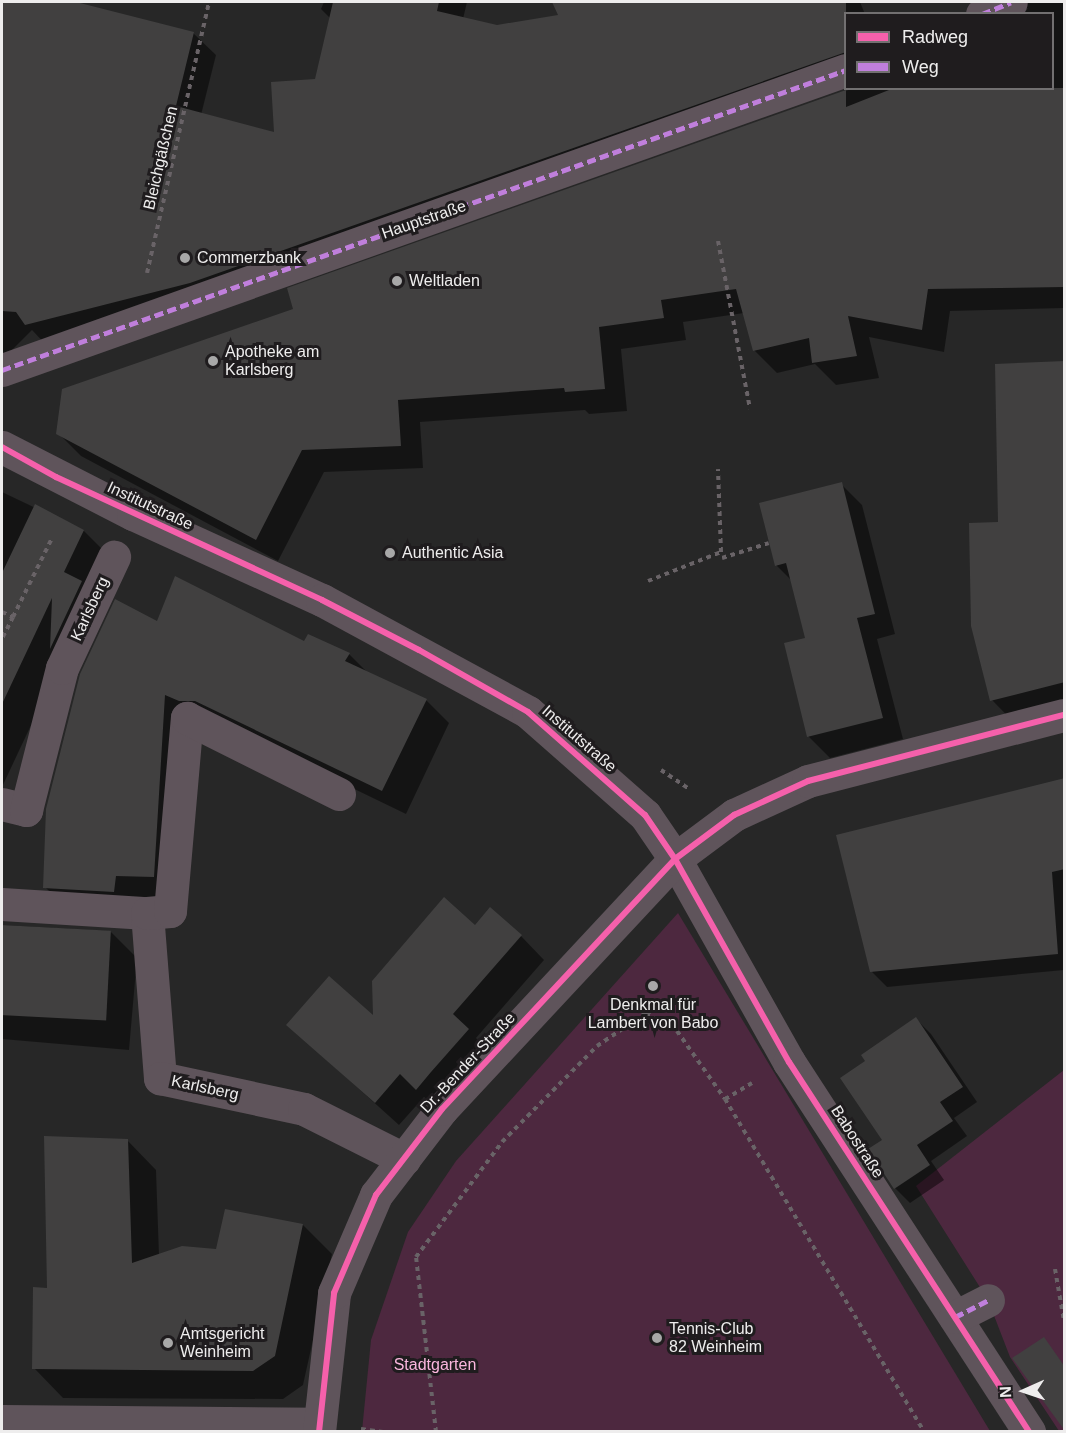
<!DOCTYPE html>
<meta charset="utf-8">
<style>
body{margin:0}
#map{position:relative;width:1066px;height:1433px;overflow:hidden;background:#272727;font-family:Helvetica,sans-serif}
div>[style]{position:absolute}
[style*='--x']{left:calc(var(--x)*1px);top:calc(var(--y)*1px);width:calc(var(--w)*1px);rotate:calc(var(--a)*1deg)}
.green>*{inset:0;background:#4d283f}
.shadow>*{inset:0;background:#0007}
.building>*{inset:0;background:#414040;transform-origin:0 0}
.path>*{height:4px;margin-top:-2px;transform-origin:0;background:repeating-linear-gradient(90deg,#696367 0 4.5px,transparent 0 9px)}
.pedestrian>*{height:33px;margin:-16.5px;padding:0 16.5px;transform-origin:16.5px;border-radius:16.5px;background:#5f545b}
.minor>*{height:33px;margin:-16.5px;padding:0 16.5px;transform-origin:16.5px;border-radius:16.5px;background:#5f545b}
.quiet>*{height:4.5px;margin-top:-2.25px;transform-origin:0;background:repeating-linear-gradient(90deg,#c07fdc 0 9px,transparent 0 13.5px)}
.cycleway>*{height:6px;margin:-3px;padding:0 3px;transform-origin:3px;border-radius:3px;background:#f560ab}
.dots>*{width:16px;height:16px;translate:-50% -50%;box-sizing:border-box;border:3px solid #1f1c1e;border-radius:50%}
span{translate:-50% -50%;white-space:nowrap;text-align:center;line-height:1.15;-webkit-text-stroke:6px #1f1c1e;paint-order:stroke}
.street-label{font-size:16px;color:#eeeded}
.poi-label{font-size:16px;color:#eeeded}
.left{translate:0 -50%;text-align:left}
.park-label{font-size:16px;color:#fab6dd}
.frame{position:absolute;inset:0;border:3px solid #eeeded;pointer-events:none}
.legend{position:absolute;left:844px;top:12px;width:210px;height:78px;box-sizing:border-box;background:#1f1c1e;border:2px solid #727071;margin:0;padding:8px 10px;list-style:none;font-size:18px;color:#eeeded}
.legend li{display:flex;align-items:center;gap:12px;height:30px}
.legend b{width:30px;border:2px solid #727071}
.north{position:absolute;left:994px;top:1361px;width:60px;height:60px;-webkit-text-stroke:4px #1f1c1e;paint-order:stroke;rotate:267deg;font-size:16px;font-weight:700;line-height:24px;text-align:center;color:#eeeded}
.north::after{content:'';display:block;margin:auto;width:21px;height:27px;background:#eeeded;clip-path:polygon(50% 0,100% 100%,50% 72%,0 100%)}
</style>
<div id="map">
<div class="green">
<i style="clip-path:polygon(678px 913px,990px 1431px,362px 1431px,371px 1340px,408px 1232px,456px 1161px)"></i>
<i style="clip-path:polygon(1064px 1070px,1064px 1431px,1059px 1431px,1010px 1357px,988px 1300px,916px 1186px)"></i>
</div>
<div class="shadow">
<i style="clip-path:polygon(2px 2px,70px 2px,193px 33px,216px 55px,201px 115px,276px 134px,316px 81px,330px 18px,321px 9px,324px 2px,467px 2px,463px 19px,497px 26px,560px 16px,554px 2px,860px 2px,865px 14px,846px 14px,846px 80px,48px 347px,32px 330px,2px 360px)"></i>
<i style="clip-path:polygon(985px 2px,1064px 2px,1064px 308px,950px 311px,944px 352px,869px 337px,879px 378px,836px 385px,815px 364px,777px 373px,754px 350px,744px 313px,683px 322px,686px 340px,621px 349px,627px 411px,589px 414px,585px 410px,420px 422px,423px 468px,324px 472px,278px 561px,81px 456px,58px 433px,295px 309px,289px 289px,854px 88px,1052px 88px,1052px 14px,1024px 14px,1028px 8px,1013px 14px)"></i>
<i style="clip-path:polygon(1064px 363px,1064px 727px,1028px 737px,992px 700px,999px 524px)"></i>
<i style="clip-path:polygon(841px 484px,862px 505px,895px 634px,877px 639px,903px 739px,830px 758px,809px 737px,786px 644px,807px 639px,793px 582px,776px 565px)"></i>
<i style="clip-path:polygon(2px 492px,84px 531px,110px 557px,2px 787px)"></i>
<i style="clip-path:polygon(157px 623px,305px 643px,349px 654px,368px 673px,426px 700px,449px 723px,406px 814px,220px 724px,189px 718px,177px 900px,69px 911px,45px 887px)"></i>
<i style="clip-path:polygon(1064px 782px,1064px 970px,887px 987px,872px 972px)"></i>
<i style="clip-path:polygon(2px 925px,110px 931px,137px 958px,129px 1050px,2px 1039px)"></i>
<i style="clip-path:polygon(475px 927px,521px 936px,544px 960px,476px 1038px,491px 1053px,441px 1112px,424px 1097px,399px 1125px,288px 1025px,375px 1018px)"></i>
<i style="clip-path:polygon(916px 1019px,931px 1034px,977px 1102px,954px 1118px,967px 1136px,931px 1161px,944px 1180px,910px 1203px,895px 1188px,870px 1150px,884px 1140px,867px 1062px)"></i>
<i style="clip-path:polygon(127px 1140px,156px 1170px,159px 1255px,217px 1251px,303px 1225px,332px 1254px,303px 1385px,283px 1399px,63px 1398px,34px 1368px,49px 1289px)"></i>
<i style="clip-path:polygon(1043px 1339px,1064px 1366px,1064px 1404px,1053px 1412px,1014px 1359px)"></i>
</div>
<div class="building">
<i style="clip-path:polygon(2px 2px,76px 2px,194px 32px,176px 106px,274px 132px,271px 82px,315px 79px,333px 2px,439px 2px,437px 11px,497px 25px,558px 15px,552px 2px,846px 2px,846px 52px,190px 283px,25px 325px,16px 312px,2px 311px)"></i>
<i style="clip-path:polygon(894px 88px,1065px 88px,1065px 287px,928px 289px,922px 330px,848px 316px,857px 356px,812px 363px,809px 338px,753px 351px,736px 289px,661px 300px,664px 318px,599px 327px,605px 389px,565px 392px,564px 388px,398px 400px,401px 446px,302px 450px,256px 540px,56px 434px,62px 389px,293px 309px,287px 288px,846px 90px,846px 107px)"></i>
<i style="clip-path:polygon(1065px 361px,1065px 682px,990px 701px,971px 626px,969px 523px,998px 522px,995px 364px)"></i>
<i style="clip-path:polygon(842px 482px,875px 614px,857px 618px,883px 718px,807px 737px,784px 643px,805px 638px,786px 563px,775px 566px,759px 503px)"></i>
<i style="clip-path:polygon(35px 504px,84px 530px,64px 572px,82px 581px,50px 649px,52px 598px,2px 704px,2px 573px)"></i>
<i style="clip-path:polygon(175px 576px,304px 641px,308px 634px,350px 653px,345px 661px,427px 699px,382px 791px,195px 701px,179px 701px,165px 695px,154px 877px,116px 876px,114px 892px,43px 888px,46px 809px,80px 674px,115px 599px,157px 621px)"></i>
<i style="clip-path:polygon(1065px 778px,1065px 869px,1052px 872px,1058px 954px,870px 972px,836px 835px)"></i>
<i style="clip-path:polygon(444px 897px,475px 925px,490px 907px,522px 935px,453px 1014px,469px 1029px,431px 1072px,416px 1090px,400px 1074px,375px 1103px,286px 1025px,329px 976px,373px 1015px,372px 981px)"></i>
<i style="left:2px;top:925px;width:109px;height:90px;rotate:3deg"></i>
<i style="clip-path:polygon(916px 1017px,963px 1087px,940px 1102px,953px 1121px,917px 1145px,930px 1165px,894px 1189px,868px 1149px,882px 1140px,840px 1078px,865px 1061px,861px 1055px)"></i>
<i style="clip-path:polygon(44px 1136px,128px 1139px,132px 1263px,182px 1246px,216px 1249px,225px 1209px,303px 1224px,275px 1356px,253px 1371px,32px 1369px,33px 1287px,47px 1288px)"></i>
<i style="clip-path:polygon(1044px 1337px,1065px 1367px,1065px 1431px,1012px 1358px)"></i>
</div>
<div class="path">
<i style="--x:718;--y:241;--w:171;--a:79.2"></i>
<i style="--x:147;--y:273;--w:278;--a:-77.1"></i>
<i style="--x:722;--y:558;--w:49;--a:-17.7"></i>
<i style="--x:648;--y:581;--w:79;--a:-21.7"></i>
<i style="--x:721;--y:552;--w:83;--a:-92.1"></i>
<i style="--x:2;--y:612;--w:12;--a:24"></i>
<i style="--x:13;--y:617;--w:25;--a:117"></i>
<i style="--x:13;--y:617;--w:88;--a:-63.7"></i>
<i style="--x:661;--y:770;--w:32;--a:34"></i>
<i style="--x:752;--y:1083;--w:31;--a:149"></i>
<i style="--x:725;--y:1099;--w:388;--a:59.1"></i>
<i style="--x:1055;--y:1269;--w:53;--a:80.2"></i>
<i style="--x:361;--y:1429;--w:22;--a:8"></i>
<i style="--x:436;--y:1432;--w:176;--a:-96.5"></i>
<i style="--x:416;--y:1257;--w:144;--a:-53.2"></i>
<i style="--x:502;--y:1142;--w:135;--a:-45.3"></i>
<i style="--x:597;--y:1046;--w:59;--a:-34"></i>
<i style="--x:646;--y:1013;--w:36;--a:30"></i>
<i style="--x:677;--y:1031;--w:83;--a:54.8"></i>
</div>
<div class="pedestrian">
<i style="--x:982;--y:14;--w:31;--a:-22"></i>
<i style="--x:2;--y:370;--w:896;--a:-19.57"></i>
<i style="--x:2;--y:447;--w:147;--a:27.1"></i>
<i style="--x:133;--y:514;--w:208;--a:24.5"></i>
</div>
<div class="minor">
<i style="--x:322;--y:600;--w:234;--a:28.5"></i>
<i style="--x:528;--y:712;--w:156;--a:41.4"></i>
<i style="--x:645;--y:815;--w:53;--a:55.7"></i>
<i style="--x:675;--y:859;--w:233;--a:60.7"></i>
<i style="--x:789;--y:1062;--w:441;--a:57"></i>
<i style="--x:2;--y:804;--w:25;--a:14"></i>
<i style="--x:26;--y:810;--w:146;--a:-75.8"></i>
<i style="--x:62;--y:668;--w:123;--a:-64.9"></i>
<i style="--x:2;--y:904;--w:145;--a:3.6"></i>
<i style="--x:147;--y:913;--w:166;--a:85.5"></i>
<i style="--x:160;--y:1078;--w:147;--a:12.1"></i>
<i style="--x:304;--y:1109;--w:112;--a:26.6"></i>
<i style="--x:147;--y:913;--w:23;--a:-5"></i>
<i style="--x:170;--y:911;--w:194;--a:-85"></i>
<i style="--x:187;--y:718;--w:170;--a:26.6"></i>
<i style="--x:955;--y:1317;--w:37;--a:-27"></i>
<i style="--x:2;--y:1421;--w:317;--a:0.5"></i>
<i style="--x:319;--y:1432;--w:140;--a:-83.8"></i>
<i style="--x:334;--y:1293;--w:107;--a:-66.8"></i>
<i style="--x:376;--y:1195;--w:108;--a:-52.5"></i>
<i style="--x:442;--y:1109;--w:342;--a:-47"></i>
<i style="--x:675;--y:859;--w:74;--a:-36.7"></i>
<i style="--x:734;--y:815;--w:81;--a:-24.7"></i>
<i style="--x:808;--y:781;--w:264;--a:-14.5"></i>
</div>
<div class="quiet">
<i style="--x:982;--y:14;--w:31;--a:-22"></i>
<i style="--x:2;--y:370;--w:896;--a:-19.57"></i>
<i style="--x:955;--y:1317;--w:37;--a:-27"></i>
</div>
<div class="cycleway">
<i style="--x:2;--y:447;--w:62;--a:29.1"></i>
<i style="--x:56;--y:477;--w:293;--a:24.8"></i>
<i style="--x:322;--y:600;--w:109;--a:27.3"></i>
<i style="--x:419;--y:650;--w:125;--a:29.6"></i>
<i style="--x:528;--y:712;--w:156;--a:41.4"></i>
<i style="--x:645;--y:815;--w:53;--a:55.7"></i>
<i style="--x:675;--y:859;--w:233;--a:60.7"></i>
<i style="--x:789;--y:1062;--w:441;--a:57"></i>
<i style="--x:319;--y:1432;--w:140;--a:-83.8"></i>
<i style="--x:334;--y:1293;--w:107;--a:-66.8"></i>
<i style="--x:376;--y:1195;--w:108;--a:-52.5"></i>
<i style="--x:442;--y:1109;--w:342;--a:-47"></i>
<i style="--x:675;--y:859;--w:74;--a:-36.7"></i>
<i style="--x:734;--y:815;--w:81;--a:-24.7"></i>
<i style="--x:808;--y:781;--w:264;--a:-14.5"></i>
</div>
<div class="dots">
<i style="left:185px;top:258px;background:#a8a8a8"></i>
<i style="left:397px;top:281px;background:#a8a8a8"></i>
<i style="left:213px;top:361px;background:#a8a8a8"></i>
<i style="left:390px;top:553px;background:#a8a8a8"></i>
<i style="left:653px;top:986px;background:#a8a8a8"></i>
<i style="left:657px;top:1338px;background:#a8a8a8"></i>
<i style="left:168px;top:1343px;background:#a8a8a8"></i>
</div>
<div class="street-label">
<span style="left:161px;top:158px;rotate:-77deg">Bleichgäßchen</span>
<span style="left:424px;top:220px;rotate:-19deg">Hauptstraße</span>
<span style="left:150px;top:506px;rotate:25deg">Institutstraße</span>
<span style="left:90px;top:609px;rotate:-65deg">Karlsberg</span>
<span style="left:579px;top:739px;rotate:41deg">Institutstraße</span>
<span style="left:468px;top:1063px;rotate:-47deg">Dr.-Bender-Straße</span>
<span style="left:205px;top:1088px;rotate:12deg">Karlsberg</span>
<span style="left:857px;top:1142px;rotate:57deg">Babostraße</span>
</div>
<div class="poi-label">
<span class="left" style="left:197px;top:258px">Commerzbank</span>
<span class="left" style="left:409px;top:281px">Weltladen</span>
<span class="left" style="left:225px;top:361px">Apotheke am<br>Karlsberg</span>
<span class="left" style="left:402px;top:553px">Authentic Asia</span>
<span style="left:653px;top:1014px">Denkmal für<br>Lambert von Babo</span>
<span class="left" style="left:669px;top:1338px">Tennis-Club<br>82 Weinheim</span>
<span class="left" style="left:180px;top:1343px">Amtsgericht<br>Weinheim</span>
</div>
<div class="park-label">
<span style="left:435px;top:1365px">Stadtgarten</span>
</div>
<div class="frame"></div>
<ul class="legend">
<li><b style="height:8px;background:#f560ab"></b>Radweg</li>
<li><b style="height:8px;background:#c07fdc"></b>Weg</li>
</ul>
<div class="north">N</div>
</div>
